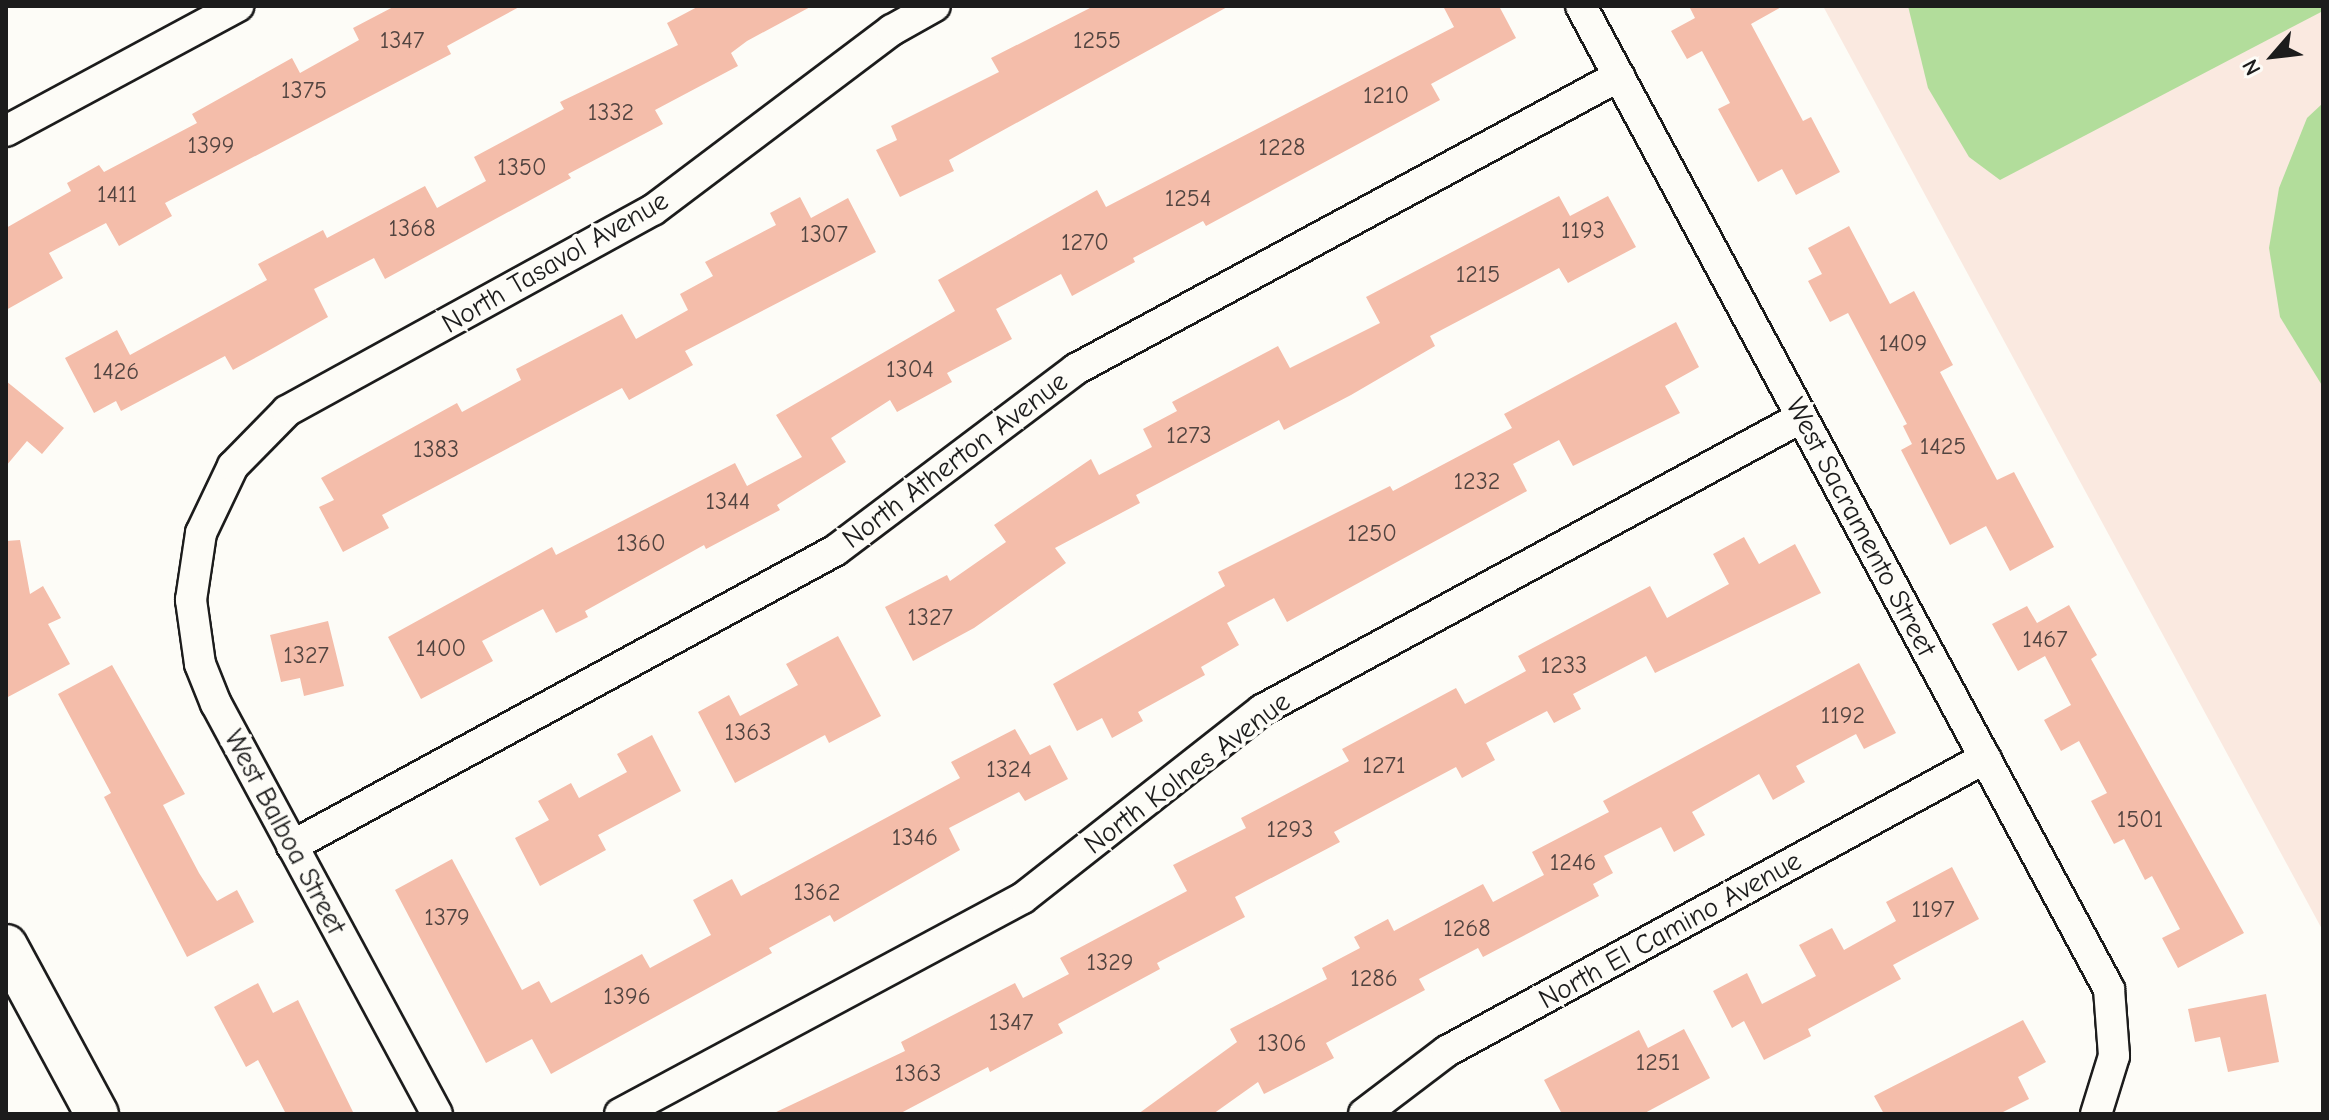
<!DOCTYPE html>
<style>
body{margin:0}
#map{position:relative;width:2329px;height:1120px;overflow:hidden;background:#fdfcf7;font-family:"Comic Neue",sans-serif}
div>[style]{position:absolute}
[style*='--x']{left:calc(var(--x)*1px);top:calc(var(--y)*1px);width:calc(var(--w)*1px);rotate:calc(var(--a)*1deg)}
.built>*{inset:0;background:#fae9e0}
.green>*{inset:0;background:#b2dd9b}
.building>*{inset:0;background:#f4bdaa}
.roads{filter:drop-shadow(2px 0 #1c1c1c) drop-shadow(-2px 0 #1c1c1c) drop-shadow(0 2px #1c1c1c) drop-shadow(0 -2px #1c1c1c)}
.street>*{height:30px;margin:-15px;padding:0 15px;transform-origin:15px;border-radius:15px;background:#fdfcf7}
.secondary>*{height:42px;margin:-21px;padding:0 21px;transform-origin:21px;border-radius:21px;background:#fdfcf7}
span{translate:-50% -50%;white-space:nowrap;text-align:center;line-height:1.15;-webkit-text-stroke:8px #fdfcf7;paint-order:stroke}
.number-label{font-size:24px;color:#524440}
.number-label span{-webkit-text-stroke-width:0}
.street-label{font-size:28px;color:#1c1c1c}
.frame{position:absolute;inset:0;border:8px solid #1c1c1c;pointer-events:none}
.north{position:absolute;left:2233px;top:16px;width:80px;height:80px;-webkit-text-stroke:6px #fdfcf7;paint-order:stroke;rotate:242deg;font-size:22px;font-weight:700;line-height:32px;text-align:center;color:#1c1c1c}
.north::after{content:'';display:block;margin:auto;width:28px;height:36px;background:#1c1c1c;clip-path:polygon(50% 0,100% 100%,50% 72%,0 100%)}
</style>
<div id="map">
<div class="built">
<i style="clip-path:polygon(1823px 6px,2323px 6px,2323px 931px)"></i>
</div>
<div class="green">
<i style="clip-path:polygon(1908px 6px,2323px 6px,2323px 11px,2000px 180px,1969px 157px,1928px 88px)"></i>
<i style="clip-path:polygon(2323px 103px,2323px 387px,2280px 317px,2269px 248px,2279px 188px,2307px 118px)"></i>
</div>
<div class="building">
<i style="clip-path:polygon(395px 6px,521px 6px,447px 46px,451px 54px,165px 203px,172px 216px,119px 246px,106px 223px,49px 253px,63px 278px,6px 310px,6px 228px,71px 191px,67px 183px,99px 165px,104px 172px,197px 123px,192px 114px,292px 58px,300px 73px,359px 40px,353px 28px)"></i>
<i style="clip-path:polygon(699px 6px,812px 6px,747px 41px,731px 53px,738px 66px,655px 110px,663px 124px,568px 174px,571px 178px,385px 279px,374px 258px,314px 289px,328px 317px,266px 352px,233px 370px,225px 356px,121px 411px,116px 401px,94px 413px,65px 358px,117px 330px,130px 355px,267px 280px,258px 264px,323px 230px,327px 238px,425px 186px,437px 208px,486px 181px,474px 157px,564px 109px,560px 102px,678px 45px,667px 23px)"></i>
<i style="clip-path:polygon(1094px 6px,1229px 6px,949px 160px,954px 171px,900px 197px,876px 150px,897px 140px,891px 126px,999px 72px,991px 58px)"></i>
<i style="clip-path:polygon(1443px 6px,1499px 6px,1516px 38px,1431px 84px,1440px 100px,1206px 226px,1203px 221px,1133px 258px,1135px 262px,1072px 296px,1061px 274px,996px 309px,1012px 339px,947px 373px,952px 382px,897px 412px,890px 400px,831px 438px,846px 462px,777px 505px,780px 510px,706px 549px,704px 545px,585px 611px,588px 617px,556px 633px,543px 609px,482px 641px,493px 661px,421px 699px,388px 637px,552px 547px,556px 555px,735px 463px,747px 486px,802px 457px,776px 415px,955px 311px,938px 280px,1097px 190px,1106px 207px,1454px 27px)"></i>
<i style="clip-path:polygon(1689px 6px,1783px 6px,1751px 24px,1803px 121px,1811px 117px,1840px 172px,1796px 195px,1782px 169px,1758px 182px,1718px 109px,1730px 103px,1702px 51px,1687px 59px,1671px 31px,1695px 18px)"></i>
<i style="clip-path:polygon(1559px 196px,1570px 216px,1608px 196px,1636px 247px,1568px 283px,1559px 268px,1430px 336px,1435px 346px,1351px 395px,1284px 430px,1279px 420px,1136px 495px,1140px 503px,1055px 548px,1066px 563px,974px 628px,913px 661px,885px 607px,947px 575px,950px 581px,1006px 542px,994px 525px,1091px 459px,1099px 475px,1152px 447px,1143px 429px,1177px 411px,1172px 402px,1278px 346px,1290px 368px,1380px 323px,1366px 297px)"></i>
<i style="clip-path:polygon(800px 197px,811px 218px,848px 198px,876px 252px,685px 351px,693px 365px,629px 400px,622px 388px,382px 515px,389px 528px,343px 552px,319px 507px,334px 500px,321px 478px,457px 403px,462px 412px,521px 380px,516px 369px,622px 314px,636px 339px,688px 310px,680px 294px,713px 276px,705px 262px,776px 225px,770px 213px)"></i>
<i style="clip-path:polygon(1849px 226px,1890px 304px,1914px 291px,1953px 365px,1940px 372px,1997px 480px,2014px 472px,2054px 547px,2010px 571px,1986px 526px,1950px 545px,1901px 450px,1912px 444px,1903px 426px,1907px 424px,1848px 313px,1830px 322px,1808px 281px,1822px 274px,1808px 248px)"></i>
<i style="clip-path:polygon(1676px 322px,1699px 367px,1665px 386px,1680px 413px,1573px 466px,1559px 440px,1513px 464px,1527px 491px,1287px 622px,1274px 598px,1227px 623px,1239px 645px,1201px 667px,1205px 675px,1138px 712px,1143px 721px,1112px 738px,1102px 718px,1077px 731px,1053px 684px,1225px 586px,1218px 572px,1390px 486px,1393px 491px,1512px 428px,1504px 414px)"></i>
<i style="clip-path:polygon(6px 381px,64px 428px,42px 454px,27px 441px,6px 466px)"></i>
<i style="clip-path:polygon(1744px 537px,1759px 564px,1795px 544px,1821px 593px,1655px 673px,1646px 656px,1573px 694px,1581px 709px,1554px 723px,1547px 711px,1486px 743px,1495px 760px,1462px 778px,1456px 767px,1334px 832px,1340px 842px,1235px 897px,1245px 917px,1157px 963px,1160px 969px,1058px 1024px,1063px 1033px,990px 1072px,988px 1067px,899px 1114px,772px 1114px,905px 1051px,901px 1042px,1015px 983px,1023px 998px,1069px 974px,1060px 958px,1187px 891px,1173px 865px,1246px 828px,1241px 818px,1349px 761px,1342px 749px,1456px 688px,1465px 704px,1526px 671px,1518px 656px,1650px 586px,1667px 618px,1729px 584px,1713px 554px)"></i>
<i style="clip-path:polygon(20px 540px,30px 594px,43px 586px,61px 618px,48px 624px,70px 664px,6px 698px,6px 541px)"></i>
<i style="clip-path:polygon(2069px 605px,2097px 655px,2091px 659px,2244px 933px,2178px 968px,2162px 938px,2180px 929px,2152px 876px,2145px 880px,2124px 839px,2114px 844px,2091px 801px,2107px 793px,2079px 741px,2061px 751px,2044px 720px,2071px 705px,2045px 656px,2018px 671px,1992px 624px,2027px 606px,2037px 623px)"></i>
<i style="clip-path:polygon(328px 621px,344px 686px,304px 696px,300px 678px,281px 682px,270px 635px)"></i>
<i style="clip-path:polygon(838px 636px,881px 716px,829px 743px,825px 735px,735px 783px,698px 712px,729px 695px,740px 716px,798px 685px,786px 664px)"></i>
<i style="clip-path:polygon(1859px 663px,1896px 733px,1864px 749px,1856px 734px,1796px 766px,1805px 782px,1773px 800px,1759px 774px,1692px 812px,1705px 835px,1674px 852px,1661px 827px,1604px 856px,1613px 873px,1593px 884px,1599px 896px,1483px 957px,1478px 948px,1419px 979px,1425px 990px,1326px 1043px,1334px 1058px,1264px 1094px,1258px 1082px,1213px 1114px,1138px 1114px,1237px 1042px,1230px 1029px,1327px 979px,1322px 968px,1360px 948px,1354px 937px,1388px 919px,1394px 931px,1483px 884px,1493px 902px,1544px 875px,1532px 852px,1609px 812px,1603px 801px)"></i>
<i style="clip-path:polygon(112px 665px,185px 794px,163px 805px,199px 873px,217px 901px,237px 890px,254px 922px,187px 957px,104px 797px,111px 793px,58px 694px)"></i>
<i style="clip-path:polygon(1015px 729px,1030px 755px,1050px 745px,1068px 779px,1025px 801px,1019px 792px,949px 828px,960px 850px,834px 922px,830px 915px,769px 948px,772px 953px,551px 1074px,532px 1039px,486px 1063px,395px 890px,452px 859px,522px 990px,539px 981px,551px 1003px,642px 954px,650px 968px,711px 935px,693px 900px,732px 879px,741px 896px,960px 778px,951px 762px)"></i>
<i style="clip-path:polygon(652px 735px,681px 791px,598px 835px,606px 850px,540px 886px,515px 838px,549px 820px,538px 801px,571px 783px,579px 798px,627px 772px,617px 754px)"></i>
<i style="clip-path:polygon(1952px 867px,1979px 919px,1893px 965px,1901px 979px,1808px 1029px,1811px 1036px,1764px 1060px,1744px 1021px,1732px 1028px,1713px 991px,1747px 973px,1762px 1004px,1816px 976px,1799px 945px,1832px 928px,1844px 950px,1896px 921px,1886px 902px)"></i>
<i style="clip-path:polygon(258px 983px,273px 1013px,298px 1000px,354px 1114px,286px 1114px,258px 1060px,246px 1067px,214px 1007px)"></i>
<i style="clip-path:polygon(2266px 994px,2279px 1062px,2228px 1072px,2220px 1037px,2195px 1042px,2188px 1009px)"></i>
<i style="clip-path:polygon(2023px 1020px,2046px 1062px,2018px 1077px,2029px 1099px,1999px 1114px,1884px 1114px,1874px 1096px)"></i>
<i style="clip-path:polygon(1684px 1029px,1710px 1078px,1643px 1114px,1562px 1114px,1544px 1080px,1639px 1030px,1648px 1048px)"></i>
</div>
<div class="roads">
<div class="street">
<i style="--x:1581;--y:6;--w:1116;--a:61.76"></i>
<i style="--x:2109;--y:989;--w:67;--a:85.7"></i>
<i style="--x:2114;--y:1056;--w:61;--a:107.2"></i>
<i style="--x:6;--y:131;--w:264;--a:-28.3"></i>
<i style="--x:292;--y:846;--w:619;--a:-28.55"></i>
<i style="--x:836;--y:550;--w:301;--a:-37"></i>
<i style="--x:1076;--y:369;--w:617;--a:-28.35"></i>
<i style="--x:437;--y:1114;--w:466;--a:-118.3"></i>
<i style="--x:216;--y:704;--w:43;--a:-111.8"></i>
<i style="--x:200;--y:664;--w:65;--a:-98"></i>
<i style="--x:191;--y:600;--w:68;--a:-81.5"></i>
<i style="--x:201;--y:533;--w:74;--a:-64.5"></i>
<i style="--x:233;--y:466;--w:77;--a:-45.5"></i>
<i style="--x:287;--y:411;--w:418;--a:-28.8"></i>
<i style="--x:653;--y:210;--w:299;--a:-37"></i>
<i style="--x:892;--y:30;--w:49;--a:-29.2"></i>
<i style="--x:620;--y:1114;--w:457;--a:-28.2"></i>
<i style="--x:1023;--y:898;--w:304;--a:-38.2"></i>
<i style="--x:1262;--y:710;--w:614;--a:-28.48"></i>
<i style="--x:1364;--y:1114;--w:104;--a:-37.2"></i>
<i style="--x:1447;--y:1051;--w:613;--a:-28.57"></i>
</div>
<div class="secondary">
<i style="--x:6;--y:946;--w:191;--a:61.6"></i>
</div>
</div>
<div class="number-label">
<span style="left:402px;top:41px">1347</span>
<span style="left:1097px;top:41px">1255</span>
<span style="left:304px;top:91px">1375</span>
<span style="left:1386px;top:96px">1210</span>
<span style="left:611px;top:113px">1332</span>
<span style="left:211px;top:146px">1399</span>
<span style="left:1282px;top:148px">1228</span>
<span style="left:522px;top:168px">1350</span>
<span style="left:117px;top:195px">1411</span>
<span style="left:1188px;top:199px">1254</span>
<span style="left:412px;top:229px">1368</span>
<span style="left:1583px;top:231px">1193</span>
<span style="left:824px;top:235px">1307</span>
<span style="left:1085px;top:243px">1270</span>
<span style="left:1478px;top:275px">1215</span>
<span style="left:1903px;top:344px">1409</span>
<span style="left:910px;top:370px">1304</span>
<span style="left:116px;top:372px">1426</span>
<span style="left:1189px;top:436px">1273</span>
<span style="left:1943px;top:447px">1425</span>
<span style="left:436px;top:450px">1383</span>
<span style="left:1477px;top:482px">1232</span>
<span style="left:728px;top:502px">1344</span>
<span style="left:1372px;top:534px">1250</span>
<span style="left:641px;top:544px">1360</span>
<span style="left:930px;top:618px">1327</span>
<span style="left:2045px;top:640px">1467</span>
<span style="left:441px;top:649px">1400</span>
<span style="left:306px;top:656px">1327</span>
<span style="left:1564px;top:666px">1233</span>
<span style="left:1843px;top:716px">1192</span>
<span style="left:748px;top:733px">1363</span>
<span style="left:1384px;top:766px">1271</span>
<span style="left:1009px;top:770px">1324</span>
<span style="left:2140px;top:820px">1501</span>
<span style="left:1290px;top:830px">1293</span>
<span style="left:915px;top:838px">1346</span>
<span style="left:1573px;top:863px">1246</span>
<span style="left:817px;top:893px">1362</span>
<span style="left:1933px;top:910px">1197</span>
<span style="left:447px;top:918px">1379</span>
<span style="left:1467px;top:929px">1268</span>
<span style="left:1110px;top:963px">1329</span>
<span style="left:1374px;top:979px">1286</span>
<span style="left:627px;top:997px">1396</span>
<span style="left:1011px;top:1023px">1347</span>
<span style="left:1282px;top:1044px">1306</span>
<span style="left:1658px;top:1063px">1251</span>
<span style="left:918px;top:1074px">1363</span>
</div>
<div class="street-label">
<span style="left:555px;top:262px;rotate:-30deg">North Tasavol Avenue</span>
<span style="left:955px;top:460px;rotate:-37deg">North Atherton Avenue</span>
<span style="left:1861px;top:527px;rotate:62deg">West Sacramento Street</span>
<span style="left:1187px;top:773px;rotate:-37deg">North Kolnes Avenue</span>
<span style="left:285px;top:832px;rotate:62deg">West Balboa Street</span>
<span style="left:1670px;top:930px;rotate:-29deg">North El Camino Avenue</span>
</div>
<div class="frame"></div>
<div class="north">N</div>
</div>
